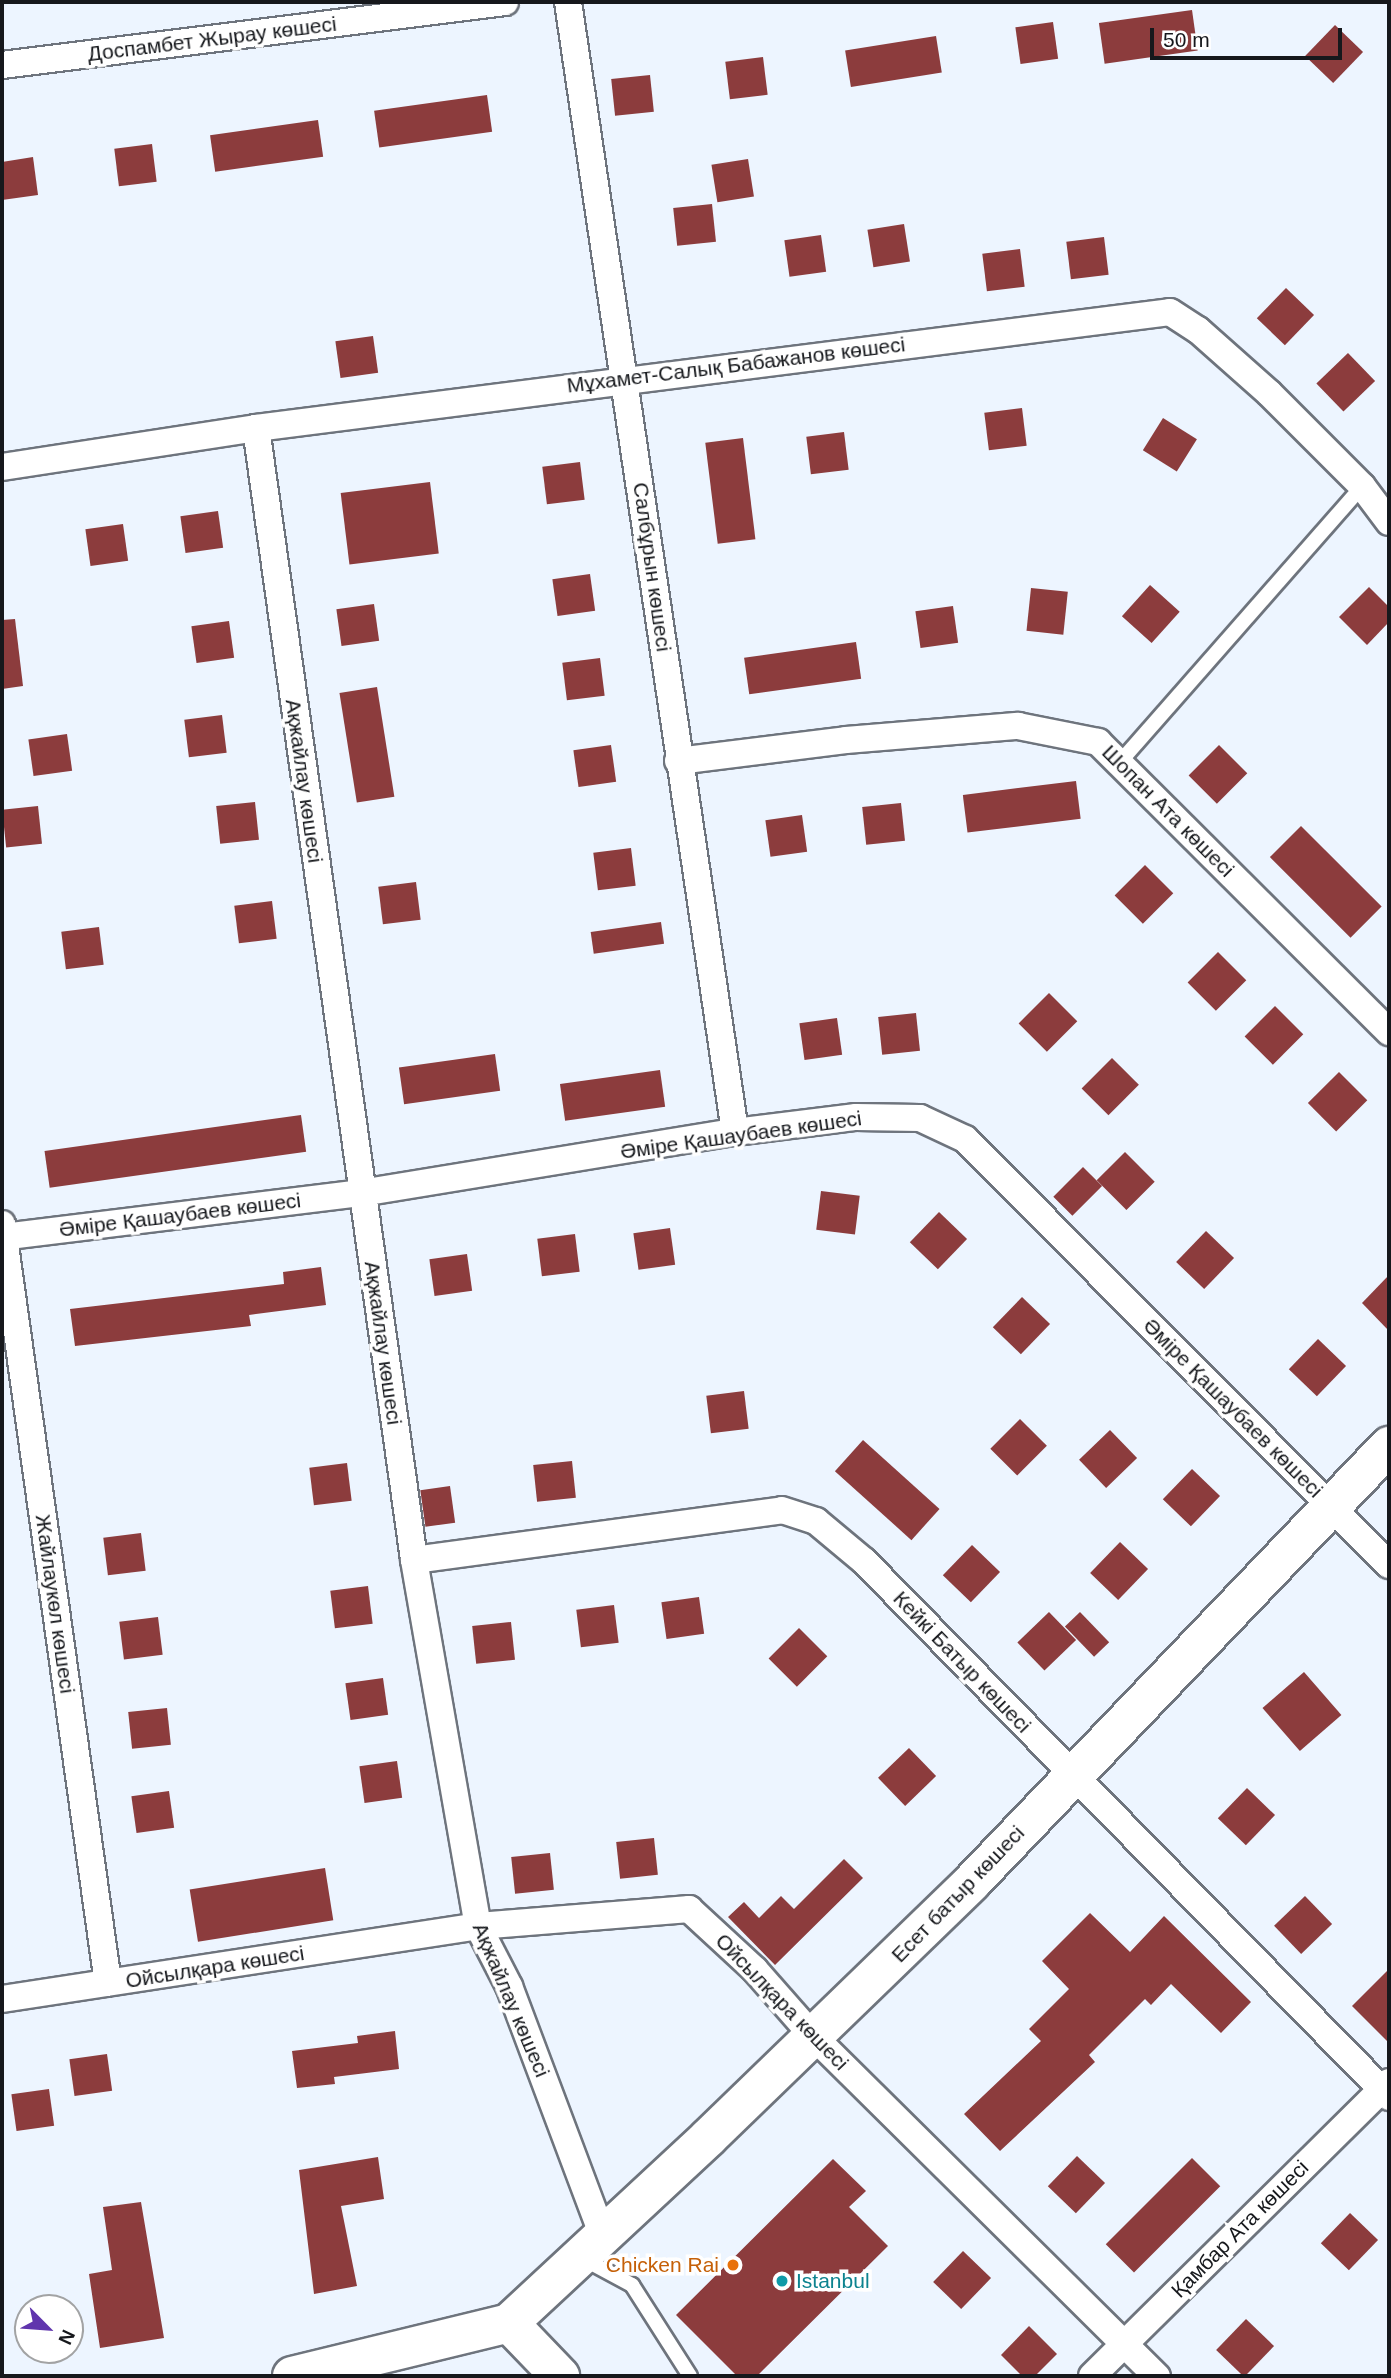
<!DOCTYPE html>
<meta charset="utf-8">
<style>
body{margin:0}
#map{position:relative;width:1391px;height:2378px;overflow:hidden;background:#edf5ff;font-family:Arial,sans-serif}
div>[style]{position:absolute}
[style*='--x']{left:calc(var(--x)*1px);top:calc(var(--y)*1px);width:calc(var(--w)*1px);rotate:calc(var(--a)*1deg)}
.building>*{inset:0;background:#8c3c3d;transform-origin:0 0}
.roads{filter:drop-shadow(2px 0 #6e747d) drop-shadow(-2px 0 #6e747d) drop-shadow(0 2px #6e747d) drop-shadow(0 -2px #6e747d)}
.lane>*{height:14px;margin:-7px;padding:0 7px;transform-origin:7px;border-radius:7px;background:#fff}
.street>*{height:26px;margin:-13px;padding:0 13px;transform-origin:13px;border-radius:13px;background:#fff}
.secondary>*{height:38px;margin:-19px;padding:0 19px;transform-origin:19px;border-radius:19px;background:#fff}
.dots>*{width:19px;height:19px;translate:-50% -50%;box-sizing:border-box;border:4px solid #fff;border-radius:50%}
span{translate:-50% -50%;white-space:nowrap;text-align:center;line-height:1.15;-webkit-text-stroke:7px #fff;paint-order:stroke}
.street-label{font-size:21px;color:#16181c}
.food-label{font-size:21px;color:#c56008}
.right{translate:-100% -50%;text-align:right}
.culture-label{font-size:21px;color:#0d838f}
.left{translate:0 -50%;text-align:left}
.frame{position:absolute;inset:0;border:4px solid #16181c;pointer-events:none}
.north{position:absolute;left:14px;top:2294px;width:70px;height:70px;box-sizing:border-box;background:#fff;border:2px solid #a2a3a4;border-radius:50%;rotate:115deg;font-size:19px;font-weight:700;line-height:28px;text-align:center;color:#16181c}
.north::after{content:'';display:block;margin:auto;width:24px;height:32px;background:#6035ad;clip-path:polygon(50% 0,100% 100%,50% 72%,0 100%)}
.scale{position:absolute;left:1150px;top:28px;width:192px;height:32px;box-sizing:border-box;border:4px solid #16181c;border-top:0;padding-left:9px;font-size:21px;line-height:24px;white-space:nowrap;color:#16181c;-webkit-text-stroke:5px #fff;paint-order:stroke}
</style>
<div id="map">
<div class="building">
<i style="left:1192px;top:10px;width:41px;height:94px;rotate:82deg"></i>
<i style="left:1053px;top:22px;width:37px;height:38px;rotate:82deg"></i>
<i style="left:1335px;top:25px;width:39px;height:43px;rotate:44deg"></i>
<i style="left:936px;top:36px;width:37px;height:92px;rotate:81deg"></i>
<i style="left:763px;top:57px;width:38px;height:38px;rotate:83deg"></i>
<i style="left:650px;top:75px;width:37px;height:39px;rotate:84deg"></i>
<i style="left:487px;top:95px;width:37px;height:114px;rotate:82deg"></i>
<i style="left:318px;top:120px;width:37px;height:109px;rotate:82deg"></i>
<i style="left:152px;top:144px;width:38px;height:38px;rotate:83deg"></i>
<i style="clip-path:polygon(33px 157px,38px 195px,2px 200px,2px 162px)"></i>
<i style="left:748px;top:159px;width:38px;height:37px;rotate:81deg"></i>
<i style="left:712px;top:204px;width:38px;height:39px;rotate:84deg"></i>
<i style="left:904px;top:224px;width:38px;height:37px;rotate:81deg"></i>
<i style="left:821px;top:235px;width:37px;height:37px;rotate:82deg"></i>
<i style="left:1104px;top:237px;width:38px;height:38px;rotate:83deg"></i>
<i style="left:1020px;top:249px;width:38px;height:38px;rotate:83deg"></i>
<i style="left:1286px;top:288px;width:39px;height:42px;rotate:44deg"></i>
<i style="left:373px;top:336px;width:37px;height:38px;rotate:82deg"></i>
<i style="left:1348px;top:353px;width:39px;height:44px;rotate:46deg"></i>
<i style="left:1022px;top:408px;width:38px;height:38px;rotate:83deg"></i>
<i style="left:1163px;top:418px;width:40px;height:38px;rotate:32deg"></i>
<i style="left:844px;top:432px;width:38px;height:38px;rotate:83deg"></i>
<i style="left:743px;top:438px;width:102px;height:38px;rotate:83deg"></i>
<i style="left:580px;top:462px;width:38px;height:38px;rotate:83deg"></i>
<i style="left:430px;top:482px;width:72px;height:90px;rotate:83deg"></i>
<i style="left:218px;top:511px;width:37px;height:38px;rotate:82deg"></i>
<i style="left:123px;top:524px;width:37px;height:38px;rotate:82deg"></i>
<i style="left:590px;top:574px;width:37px;height:38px;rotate:82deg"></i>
<i style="left:1150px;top:585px;width:40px;height:42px;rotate:42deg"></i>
<i style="clip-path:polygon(1369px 587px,1389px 607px,1389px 622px,1367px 645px,1339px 617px)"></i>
<i style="left:1031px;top:588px;width:37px;height:43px;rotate:6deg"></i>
<i style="left:374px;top:604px;width:37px;height:38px;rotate:82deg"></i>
<i style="left:953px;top:606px;width:37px;height:38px;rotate:82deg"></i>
<i style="clip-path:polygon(15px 619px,23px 686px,2px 689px,2px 620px)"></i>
<i style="left:229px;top:621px;width:37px;height:38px;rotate:82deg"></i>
<i style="left:856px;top:642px;width:37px;height:113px;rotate:82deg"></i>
<i style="left:600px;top:658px;width:38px;height:38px;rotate:83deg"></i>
<i style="left:377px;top:687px;width:111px;height:38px;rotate:81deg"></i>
<i style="left:222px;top:715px;width:38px;height:38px;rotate:83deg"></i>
<i style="left:67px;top:734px;width:37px;height:39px;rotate:82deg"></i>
<i style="left:611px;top:745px;width:37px;height:38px;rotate:82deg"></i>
<i style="left:1219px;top:745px;width:40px;height:43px;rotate:45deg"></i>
<i style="left:1076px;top:781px;width:38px;height:114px;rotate:83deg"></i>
<i style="left:255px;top:802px;width:38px;height:39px;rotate:84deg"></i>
<i style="left:901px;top:803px;width:38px;height:39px;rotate:84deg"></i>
<i style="left:38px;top:806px;width:38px;height:36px;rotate:84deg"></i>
<i style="left:802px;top:815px;width:37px;height:37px;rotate:82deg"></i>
<i style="left:1301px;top:826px;width:114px;height:44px;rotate:45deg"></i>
<i style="left:631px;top:848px;width:38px;height:38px;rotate:83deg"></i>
<i style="left:1145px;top:865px;width:40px;height:43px;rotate:45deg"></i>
<i style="left:416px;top:882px;width:38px;height:38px;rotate:83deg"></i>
<i style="left:272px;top:901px;width:38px;height:38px;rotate:83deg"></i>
<i style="left:661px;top:922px;width:22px;height:71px;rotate:82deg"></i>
<i style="left:99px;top:927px;width:38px;height:38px;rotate:83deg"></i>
<i style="left:1218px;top:952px;width:40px;height:43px;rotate:45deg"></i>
<i style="left:1049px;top:993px;width:40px;height:43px;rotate:45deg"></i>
<i style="left:1275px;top:1006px;width:40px;height:43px;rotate:45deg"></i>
<i style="left:916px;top:1013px;width:38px;height:38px;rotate:84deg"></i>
<i style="left:837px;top:1018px;width:37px;height:38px;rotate:82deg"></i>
<i style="left:495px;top:1054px;width:37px;height:97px;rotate:82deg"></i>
<i style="left:1112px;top:1058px;width:38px;height:43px;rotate:45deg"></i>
<i style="left:660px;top:1070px;width:37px;height:101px;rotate:82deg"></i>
<i style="left:1339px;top:1072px;width:40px;height:44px;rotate:45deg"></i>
<i style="left:301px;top:1115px;width:37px;height:259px;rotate:82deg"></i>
<i style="left:1125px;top:1152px;width:42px;height:40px;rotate:45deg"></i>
<i style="left:1083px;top:1167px;width:27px;height:42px;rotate:45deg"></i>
<i style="left:821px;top:1191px;width:39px;height:39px;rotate:7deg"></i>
<i style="left:939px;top:1212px;width:39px;height:42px;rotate:44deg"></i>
<i style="left:670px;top:1228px;width:37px;height:37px;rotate:82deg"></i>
<i style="left:1206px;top:1231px;width:39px;height:43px;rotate:44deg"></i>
<i style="left:575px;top:1234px;width:38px;height:38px;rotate:83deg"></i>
<i style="left:467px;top:1254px;width:37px;height:38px;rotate:82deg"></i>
<i style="clip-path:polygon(321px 1267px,326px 1305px,249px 1315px,251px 1326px,75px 1346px,70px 1309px,284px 1284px,283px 1272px)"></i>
<i style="clip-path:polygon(1389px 1275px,1389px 1331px,1362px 1303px)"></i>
<i style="left:1022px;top:1297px;width:39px;height:42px;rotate:44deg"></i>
<i style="left:1318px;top:1339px;width:39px;height:42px;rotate:44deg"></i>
<i style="left:744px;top:1391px;width:38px;height:38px;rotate:83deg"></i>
<i style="left:1020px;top:1419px;width:38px;height:42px;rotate:45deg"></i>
<i style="left:1110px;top:1430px;width:39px;height:43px;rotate:46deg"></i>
<i style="left:863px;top:1440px;width:103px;height:42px;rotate:42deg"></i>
<i style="left:572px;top:1461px;width:37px;height:39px;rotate:84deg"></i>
<i style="left:347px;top:1463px;width:38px;height:38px;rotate:83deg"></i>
<i style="left:1192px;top:1469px;width:39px;height:42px;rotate:44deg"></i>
<i style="left:450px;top:1486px;width:37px;height:30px;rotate:82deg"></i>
<i style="left:141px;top:1533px;width:38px;height:38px;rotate:83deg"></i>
<i style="left:1120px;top:1542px;width:39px;height:43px;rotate:44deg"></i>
<i style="left:972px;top:1545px;width:39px;height:42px;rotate:44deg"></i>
<i style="left:368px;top:1586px;width:38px;height:38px;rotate:83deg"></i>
<i style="left:699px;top:1597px;width:37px;height:38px;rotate:82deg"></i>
<i style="left:614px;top:1605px;width:38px;height:38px;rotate:83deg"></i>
<i style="left:1049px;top:1612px;width:39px;height:44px;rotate:46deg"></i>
<i style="left:1080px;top:1612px;width:42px;height:21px;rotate:46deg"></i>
<i style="left:158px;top:1617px;width:38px;height:39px;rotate:83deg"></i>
<i style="left:511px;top:1622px;width:38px;height:39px;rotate:84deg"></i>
<i style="left:799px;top:1628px;width:40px;height:43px;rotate:45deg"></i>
<i style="left:1304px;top:1672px;width:57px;height:55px;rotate:49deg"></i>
<i style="left:383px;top:1678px;width:37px;height:38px;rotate:82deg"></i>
<i style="left:167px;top:1708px;width:37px;height:39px;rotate:84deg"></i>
<i style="left:909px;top:1748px;width:39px;height:43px;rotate:46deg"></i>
<i style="left:397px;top:1761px;width:37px;height:38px;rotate:82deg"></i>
<i style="left:1247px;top:1788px;width:39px;height:42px;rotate:44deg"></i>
<i style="left:169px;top:1791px;width:37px;height:38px;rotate:82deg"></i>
<i style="left:654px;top:1838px;width:37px;height:38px;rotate:84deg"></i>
<i style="left:550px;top:1853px;width:37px;height:39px;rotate:84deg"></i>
<i style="clip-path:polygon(844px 1859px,863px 1878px,775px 1965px,728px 1917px,744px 1902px,759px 1918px,781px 1896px,794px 1909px)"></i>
<i style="left:325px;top:1868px;width:53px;height:137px;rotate:81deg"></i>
<i style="left:1305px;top:1896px;width:39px;height:43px;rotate:46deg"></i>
<i style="clip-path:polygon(1090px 1913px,1130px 1952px,1164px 1916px,1251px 2002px,1221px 2033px,1171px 1984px,1151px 2005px,1145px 1999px,1089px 2055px,1095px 2062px,1000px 2151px,964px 2114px,1041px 2041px,1029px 2029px,1069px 1989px,1042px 1961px)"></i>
<i style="clip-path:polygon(1389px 1969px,1389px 2043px,1352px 2006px)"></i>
<i style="clip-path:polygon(395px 2031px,399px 2069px,334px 2077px,335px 2084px,297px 2088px,292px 2051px,358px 2043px,357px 2036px)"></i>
<i style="left:107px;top:2054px;width:37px;height:38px;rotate:82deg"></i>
<i style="left:49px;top:2089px;width:37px;height:38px;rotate:82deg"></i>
<i style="left:1077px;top:2156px;width:39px;height:42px;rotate:44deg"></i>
<i style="clip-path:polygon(378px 2157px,384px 2199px,341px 2206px,357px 2286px,314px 2294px,299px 2170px)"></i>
<i style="left:1192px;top:2158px;width:40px;height:122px;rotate:45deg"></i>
<i style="clip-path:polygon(833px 2159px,866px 2191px,849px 2207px,888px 2246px,757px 2376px,737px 2376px,676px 2315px)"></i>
<i style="clip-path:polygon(141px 2202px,164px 2338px,100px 2348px,89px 2274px,112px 2270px,103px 2207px)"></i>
<i style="left:1350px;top:2213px;width:39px;height:42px;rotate:44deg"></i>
<i style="left:963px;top:2251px;width:39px;height:43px;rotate:44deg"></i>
<i style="left:1246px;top:2319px;width:39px;height:43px;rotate:44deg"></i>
<i style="clip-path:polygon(1029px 2326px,1057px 2354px,1035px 2376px,1022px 2376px,1001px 2355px)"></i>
</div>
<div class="roads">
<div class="lane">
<i style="--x:1119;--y:763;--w:368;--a:-48.7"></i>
<i style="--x:582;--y:2258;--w:57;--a:28.4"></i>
<i style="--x:632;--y:2285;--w:108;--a:57.5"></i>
</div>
<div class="street">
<i style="--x:568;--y:2;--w:1142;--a:81.59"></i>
<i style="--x:2;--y:65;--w:507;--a:-7.14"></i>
<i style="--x:256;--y:428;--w:1143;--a:82.05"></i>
<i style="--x:414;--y:1560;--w:372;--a:80.1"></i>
<i style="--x:478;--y:1926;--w:68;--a:62.7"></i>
<i style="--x:509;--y:1986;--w:265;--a:69.4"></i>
<i style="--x:2;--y:467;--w:257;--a:-8.7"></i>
<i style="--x:256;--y:428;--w:921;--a:-7.23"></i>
<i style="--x:1170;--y:312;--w:33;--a:33"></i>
<i style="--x:1198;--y:330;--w:95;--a:41.6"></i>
<i style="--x:1269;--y:393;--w:132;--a:45"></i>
<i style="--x:1362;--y:486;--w:45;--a:53.1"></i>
<i style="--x:678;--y:761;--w:169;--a:-7.1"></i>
<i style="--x:846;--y:740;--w:173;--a:-4.7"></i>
<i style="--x:1018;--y:726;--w:82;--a:11.3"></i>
<i style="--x:1098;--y:742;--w:411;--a:44.9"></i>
<i style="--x:2;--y:1224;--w:766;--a:82.05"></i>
<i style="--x:2;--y:1237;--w:362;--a:-7"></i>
<i style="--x:361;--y:1193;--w:379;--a:-9.3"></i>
<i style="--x:735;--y:1132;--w:122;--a:-7.1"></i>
<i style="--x:856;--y:1117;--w:64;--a:0.9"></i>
<i style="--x:920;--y:1118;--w:50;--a:25"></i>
<i style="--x:965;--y:1139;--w:601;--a:45.13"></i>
<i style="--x:414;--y:1560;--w:371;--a:-7.7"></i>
<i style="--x:782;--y:1510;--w:36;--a:18"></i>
<i style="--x:816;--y:1521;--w:62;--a:39.8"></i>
<i style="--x:864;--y:1561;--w:750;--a:45.59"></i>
<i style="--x:2;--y:1999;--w:482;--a:-8.7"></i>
<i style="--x:478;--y:1926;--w:212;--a:-4.6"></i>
<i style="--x:689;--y:1909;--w:90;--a:42.7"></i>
<i style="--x:755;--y:1970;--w:88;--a:48.7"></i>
<i style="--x:813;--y:2036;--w:484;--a:44.7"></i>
<i style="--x:1092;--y:2376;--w:418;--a:-44.7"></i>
</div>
<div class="secondary">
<i style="--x:509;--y:2323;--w:74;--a:46.1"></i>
<i style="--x:292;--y:2376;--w:223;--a:-13.7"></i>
<i style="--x:509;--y:2323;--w:273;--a:-42.9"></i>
<i style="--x:709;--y:2137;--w:365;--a:-44.1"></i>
<i style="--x:971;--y:1883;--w:605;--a:-46.27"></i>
</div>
</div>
<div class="dots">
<i style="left:733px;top:2265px;background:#e8710a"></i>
<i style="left:782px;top:2281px;background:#0f9aa8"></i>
</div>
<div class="street-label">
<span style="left:212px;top:39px;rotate:-7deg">Доспамбет Жырау көшесі</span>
<span style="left:736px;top:365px;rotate:-7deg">Мұхамет-Салық Бабажанов көшесі</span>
<span style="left:652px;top:567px;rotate:82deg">Салбұрын көшесі</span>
<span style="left:304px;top:781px;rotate:82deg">Ақжайлау көшесі</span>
<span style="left:1168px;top:811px;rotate:45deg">Шопан Ата көшесі</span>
<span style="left:741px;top:1135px;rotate:-8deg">Әміре Қашаубаев көшесі</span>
<span style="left:180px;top:1215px;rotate:-7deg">Әміре Қашаубаев көшесі</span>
<span style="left:383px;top:1343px;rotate:82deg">Ақжайлау көшесі</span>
<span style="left:1233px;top:1408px;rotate:45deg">Әміре Қашаубаев көшесі</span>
<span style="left:55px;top:1604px;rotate:82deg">Жайлаукөл көшесі</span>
<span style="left:962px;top:1662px;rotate:46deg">Кейкі Батыр көшесі</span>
<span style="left:958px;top:1894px;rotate:-46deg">Есет батыр көшесі</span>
<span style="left:215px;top:1967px;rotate:-9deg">Ойсылқара көшесі</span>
<span style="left:511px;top:2000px;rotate:67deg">Ақжайлау көшесі</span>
<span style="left:782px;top:2002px;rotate:46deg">Ойсылқара көшесі</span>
<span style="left:1240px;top:2229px;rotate:-45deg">Қамбар Ата көшесі</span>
</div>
<div class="food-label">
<span class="right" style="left:719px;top:2265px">Chicken Rai</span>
</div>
<div class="culture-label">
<span class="left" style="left:796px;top:2281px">Istanbul</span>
</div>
<div class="frame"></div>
<div class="north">N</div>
<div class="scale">50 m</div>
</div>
